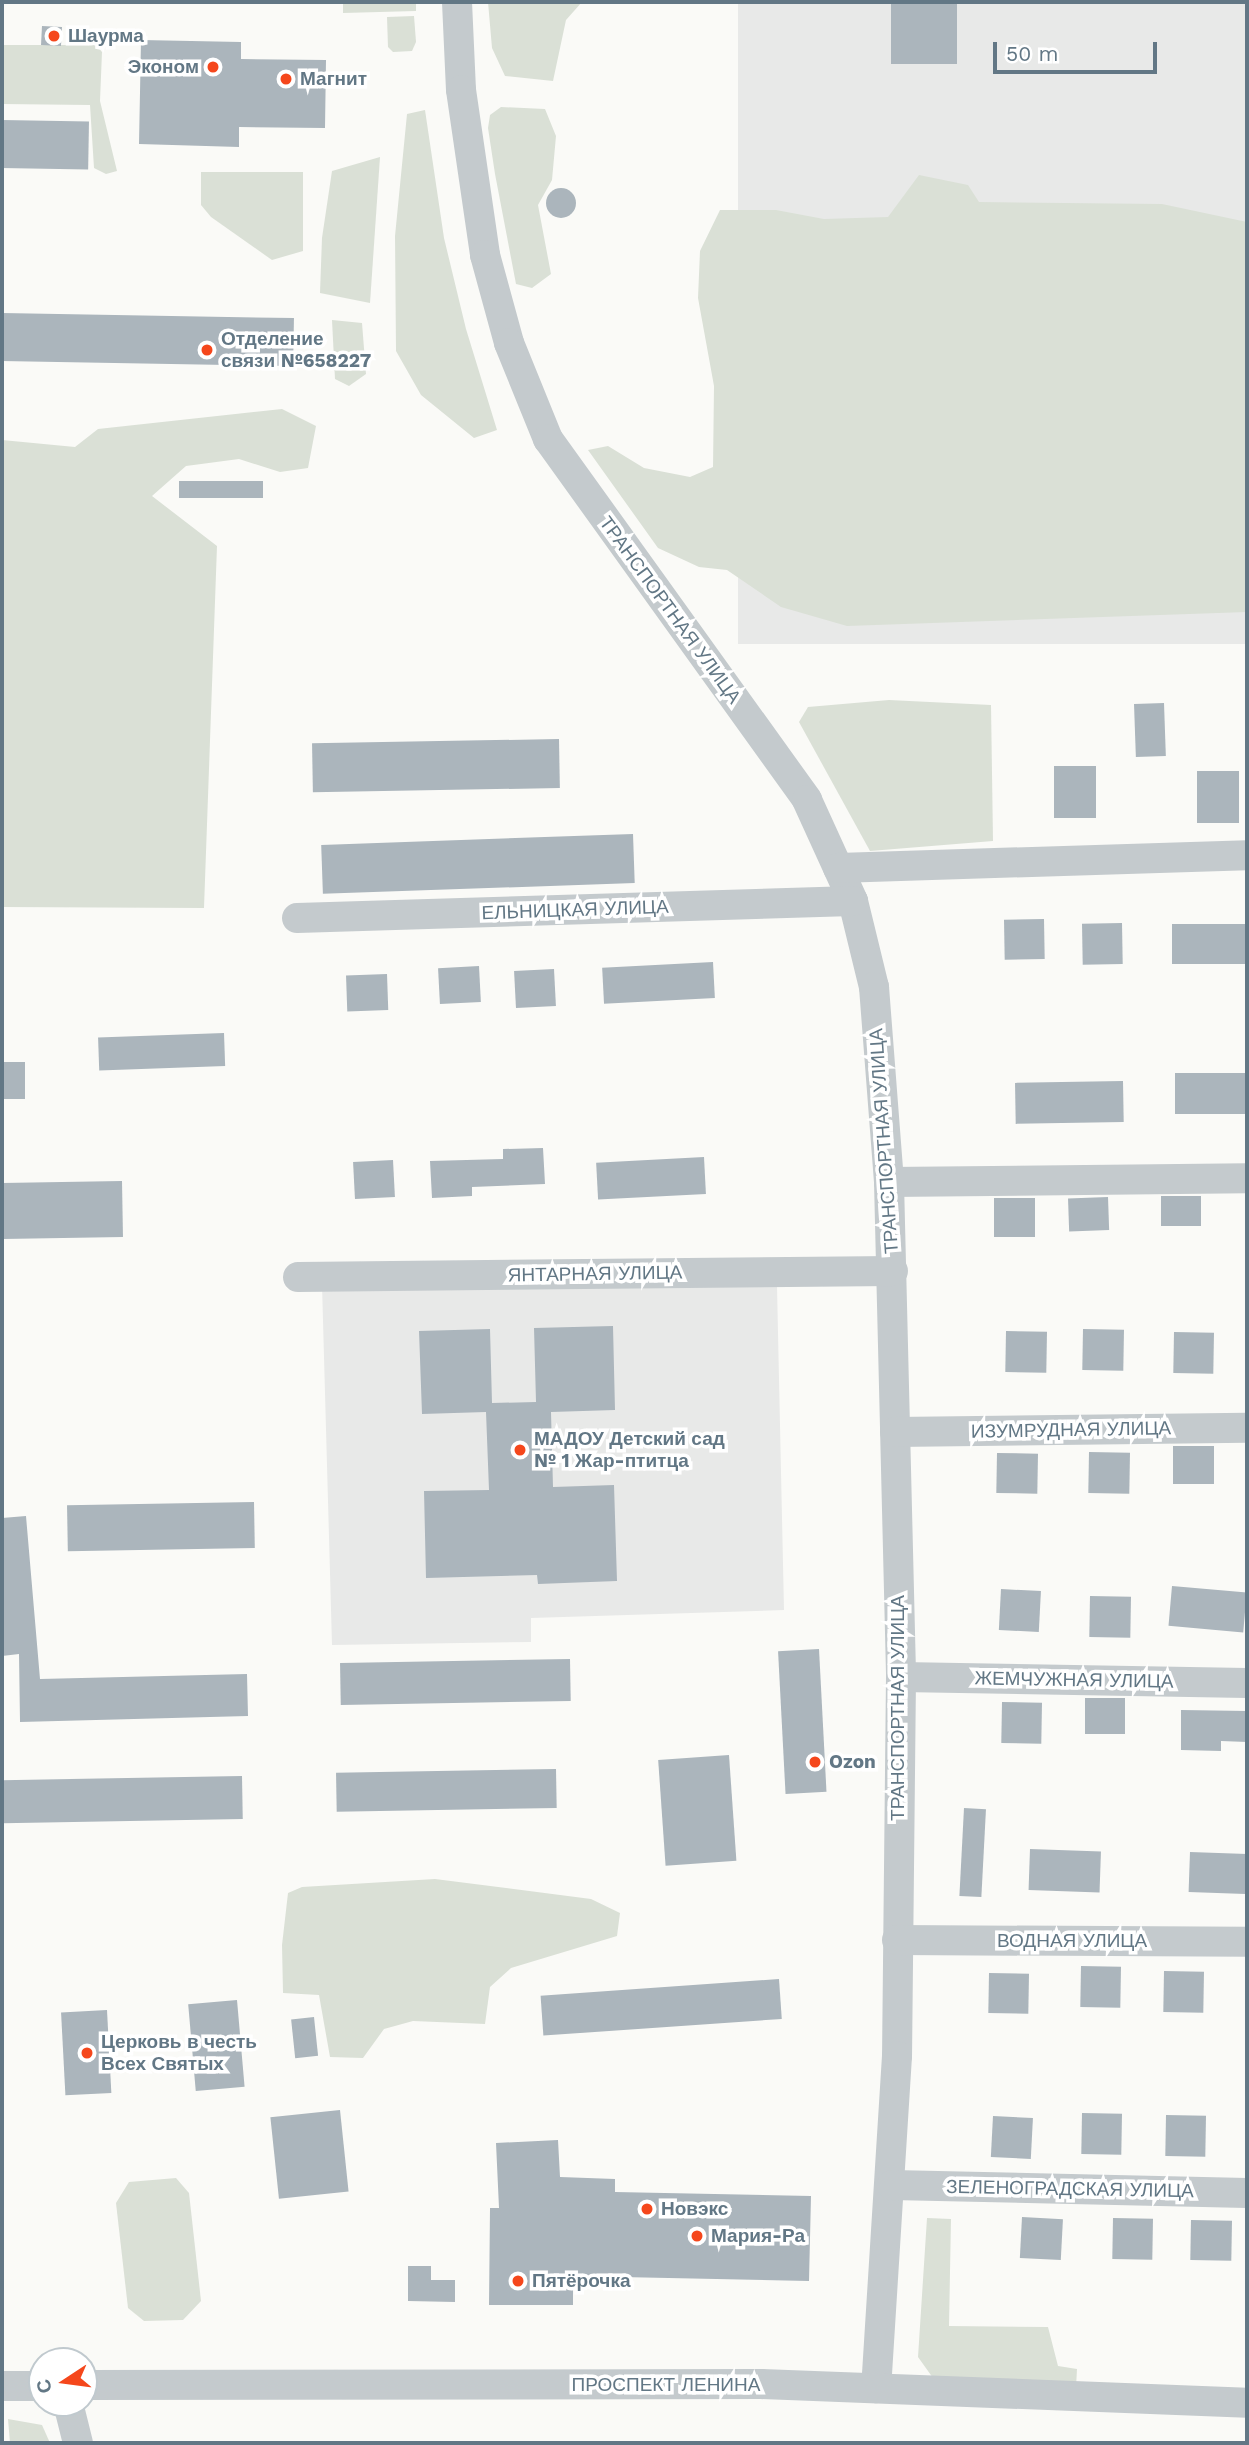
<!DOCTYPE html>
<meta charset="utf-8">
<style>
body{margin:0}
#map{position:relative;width:1249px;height:2445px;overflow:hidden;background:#fafaf7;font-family:"Work Sans",sans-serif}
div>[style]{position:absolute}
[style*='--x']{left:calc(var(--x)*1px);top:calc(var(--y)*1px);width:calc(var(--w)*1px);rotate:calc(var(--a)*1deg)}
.built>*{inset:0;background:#e8e9e8;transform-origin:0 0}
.green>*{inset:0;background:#dae0d6}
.building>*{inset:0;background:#abb5bc;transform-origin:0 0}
.round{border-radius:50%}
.minor>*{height:30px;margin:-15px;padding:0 15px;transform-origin:15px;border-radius:15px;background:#c4cacd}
.dots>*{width:19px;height:19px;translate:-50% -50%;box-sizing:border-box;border:4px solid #fff;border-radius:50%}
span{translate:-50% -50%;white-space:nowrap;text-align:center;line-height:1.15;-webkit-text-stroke:7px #fff;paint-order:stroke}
.poi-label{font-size:19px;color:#627785;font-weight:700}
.left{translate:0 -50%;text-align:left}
.right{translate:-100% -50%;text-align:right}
.street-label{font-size:19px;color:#627785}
.frame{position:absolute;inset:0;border:4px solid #627785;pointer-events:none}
.north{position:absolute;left:28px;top:2347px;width:70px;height:70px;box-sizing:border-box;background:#fff;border:2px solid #c0c9ce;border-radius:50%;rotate:257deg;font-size:19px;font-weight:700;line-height:28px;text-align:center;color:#627785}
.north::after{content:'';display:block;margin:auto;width:24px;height:32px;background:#f5471c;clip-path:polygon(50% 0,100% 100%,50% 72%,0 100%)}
.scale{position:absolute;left:993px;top:42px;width:164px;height:32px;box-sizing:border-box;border:4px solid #627785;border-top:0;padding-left:9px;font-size:21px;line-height:24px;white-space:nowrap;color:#627785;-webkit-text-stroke:5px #fff;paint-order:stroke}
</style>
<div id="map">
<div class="built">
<i style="left:738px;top:2px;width:509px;height:642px"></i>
<i style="clip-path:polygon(322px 1285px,777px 1286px,784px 1610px,531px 1618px,531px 1642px,332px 1645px)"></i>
</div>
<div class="green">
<i style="clip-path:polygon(343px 2px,416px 2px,416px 11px,343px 13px)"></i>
<i style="clip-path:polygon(488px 2px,582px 2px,566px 20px,553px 81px,505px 76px,492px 48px)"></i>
<i style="clip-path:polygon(414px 16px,416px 42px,412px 51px,393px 52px,388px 47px,387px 17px)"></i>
<i style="clip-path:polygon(2px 45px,96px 45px,102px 52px,100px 101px,117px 171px,106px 174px,94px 168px,90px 105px,2px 104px)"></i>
<i style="clip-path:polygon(501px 107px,545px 109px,556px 136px,552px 180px,538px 205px,551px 274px,532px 288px,516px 284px,495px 174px,488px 128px,490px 115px)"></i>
<i style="clip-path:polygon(425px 110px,444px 238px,466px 329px,497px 430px,474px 438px,421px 395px,396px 351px,395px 236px,407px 114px)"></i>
<i style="clip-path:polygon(380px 157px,370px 303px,320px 293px,322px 238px,332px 171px)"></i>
<i style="clip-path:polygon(201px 172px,303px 172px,303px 251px,272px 260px,211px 217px,201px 205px)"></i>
<i style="clip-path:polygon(919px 175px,968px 185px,979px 202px,1162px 204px,1247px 222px,1247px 612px,847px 626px,781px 607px,727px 570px,699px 567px,658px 548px,588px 450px,608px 446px,644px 468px,690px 477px,713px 467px,714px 386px,698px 298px,700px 251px,720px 210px,776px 210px,824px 219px,888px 217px)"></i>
<i style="clip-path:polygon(332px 320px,362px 323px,366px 374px,349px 386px,335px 379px)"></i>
<i style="clip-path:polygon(282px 409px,316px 426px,308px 468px,280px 472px,239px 459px,186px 466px,152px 496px,217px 546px,204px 908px,2px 907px,2px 440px,75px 447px,98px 429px)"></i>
<i style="clip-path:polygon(889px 700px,991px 705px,993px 841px,870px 851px,799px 722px,808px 707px)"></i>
<i style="clip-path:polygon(435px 1879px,591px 1899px,620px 1913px,617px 1936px,511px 1968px,490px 1987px,485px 2024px,413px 2021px,384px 2029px,363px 2058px,330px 2057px,319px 1995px,283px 1993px,282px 1945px,288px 1893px,302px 1887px)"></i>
<i style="clip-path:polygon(176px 2178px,189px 2193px,201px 2301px,183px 2320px,144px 2321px,128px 2308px,116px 2203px,129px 2182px)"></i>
<i style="clip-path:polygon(927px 2218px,951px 2219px,949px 2326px,1048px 2327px,1058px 2366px,1077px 2369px,1076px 2388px,933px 2378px,918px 2357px)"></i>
<i style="clip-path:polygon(8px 2419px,42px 2425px,50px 2443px,10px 2443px)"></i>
</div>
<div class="building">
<i style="left:891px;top:2px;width:66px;height:62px"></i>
<i style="left:42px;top:26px;width:20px;height:19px;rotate:3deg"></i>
<i style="clip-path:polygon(141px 40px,241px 42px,241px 59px,326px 60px,325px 128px,239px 127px,239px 147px,139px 144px)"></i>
<i style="left:2px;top:120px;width:87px;height:48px;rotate:1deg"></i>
<i class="round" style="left:546px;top:188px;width:30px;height:30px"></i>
<i style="left:2px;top:313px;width:292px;height:48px;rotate:1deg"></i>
<i style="left:263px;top:481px;width:17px;height:84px;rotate:90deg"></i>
<i style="left:1164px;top:703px;width:53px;height:30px;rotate:88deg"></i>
<i style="left:559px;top:739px;width:49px;height:247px;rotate:89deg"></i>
<i style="left:1054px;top:766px;width:42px;height:52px"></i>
<i style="left:1197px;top:771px;width:42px;height:52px"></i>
<i style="left:633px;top:834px;width:49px;height:312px;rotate:88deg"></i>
<i style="left:1044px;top:919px;width:40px;height:40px;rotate:89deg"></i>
<i style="left:1122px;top:923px;width:41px;height:40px;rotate:89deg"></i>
<i style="left:1247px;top:924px;width:40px;height:75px;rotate:90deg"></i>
<i style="left:713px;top:962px;width:36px;height:111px;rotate:87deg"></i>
<i style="left:479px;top:966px;width:36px;height:41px;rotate:87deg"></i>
<i style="left:554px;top:969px;width:37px;height:40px;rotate:87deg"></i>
<i style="left:387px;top:974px;width:36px;height:41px;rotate:88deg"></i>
<i style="left:224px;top:1033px;width:33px;height:126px;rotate:88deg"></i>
<i style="left:2px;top:1062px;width:23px;height:37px"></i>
<i style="left:1247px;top:1073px;width:41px;height:72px;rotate:90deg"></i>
<i style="left:1123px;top:1081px;width:41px;height:108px;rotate:89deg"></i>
<i style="clip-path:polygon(543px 1148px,545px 1184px,472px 1187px,472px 1196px,432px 1198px,430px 1161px,503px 1159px,503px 1149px)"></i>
<i style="left:704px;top:1157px;width:37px;height:108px;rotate:87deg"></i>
<i style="left:393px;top:1160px;width:37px;height:40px;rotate:87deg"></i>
<i style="left:122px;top:1181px;width:56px;height:120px;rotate:89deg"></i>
<i style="left:1161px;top:1196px;width:40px;height:30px"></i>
<i style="left:1108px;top:1197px;width:33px;height:40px;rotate:88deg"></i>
<i style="left:994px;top:1198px;width:41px;height:39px"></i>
<i style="clip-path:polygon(613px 1326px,615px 1410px,551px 1412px,553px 1487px,614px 1485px,617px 1581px,538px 1584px,537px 1575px,426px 1578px,424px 1491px,489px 1490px,486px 1412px,422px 1414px,419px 1331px,490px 1329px,492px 1403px,536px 1402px,534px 1328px)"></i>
<i style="left:1083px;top:1329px;width:41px;height:41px;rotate:1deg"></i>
<i style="left:1006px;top:1331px;width:41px;height:41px;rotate:1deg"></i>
<i style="left:1174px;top:1332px;width:40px;height:41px;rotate:1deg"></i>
<i style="left:1173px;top:1446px;width:41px;height:38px"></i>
<i style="left:1089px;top:1452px;width:41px;height:41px;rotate:1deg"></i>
<i style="left:997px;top:1453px;width:41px;height:40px;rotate:1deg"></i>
<i style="left:254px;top:1502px;width:46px;height:187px;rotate:89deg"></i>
<i style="clip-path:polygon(26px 1516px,40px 1679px,247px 1674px,248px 1716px,20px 1722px,19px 1654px,2px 1656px,2px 1518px)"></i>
<i style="left:1172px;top:1586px;width:75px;height:40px;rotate:5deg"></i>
<i style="left:1001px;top:1589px;width:40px;height:41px;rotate:3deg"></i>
<i style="left:1090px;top:1596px;width:41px;height:41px;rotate:1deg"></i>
<i style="left:819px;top:1649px;width:143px;height:41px;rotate:87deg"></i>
<i style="left:570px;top:1659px;width:42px;height:230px;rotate:89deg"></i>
<i style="left:1085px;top:1698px;width:40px;height:36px"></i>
<i style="left:1002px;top:1702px;width:40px;height:41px;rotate:1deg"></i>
<i style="clip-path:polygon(1181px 1710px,1247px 1711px,1247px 1742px,1221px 1741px,1221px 1751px,1181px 1750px)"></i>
<i style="left:729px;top:1755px;width:106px;height:71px;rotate:86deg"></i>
<i style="left:556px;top:1769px;width:39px;height:220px;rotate:89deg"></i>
<i style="left:242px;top:1776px;width:43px;height:240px;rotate:89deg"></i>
<i style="left:964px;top:1808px;width:22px;height:88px;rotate:3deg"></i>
<i style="left:1030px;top:1849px;width:71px;height:41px;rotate:2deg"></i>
<i style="left:1190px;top:1852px;width:57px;height:40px;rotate:2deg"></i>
<i style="left:1081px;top:1966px;width:40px;height:41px;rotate:1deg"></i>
<i style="left:1164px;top:1971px;width:40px;height:41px;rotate:1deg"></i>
<i style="left:989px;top:1973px;width:40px;height:40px;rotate:1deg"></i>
<i style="left:779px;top:1979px;width:40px;height:239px;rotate:86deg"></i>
<i style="left:237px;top:2000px;width:87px;height:49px;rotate:85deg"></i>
<i style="left:107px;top:2010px;width:83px;height:46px;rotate:87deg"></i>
<i style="left:314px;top:2017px;width:39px;height:23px;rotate:84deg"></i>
<i style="left:340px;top:2110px;width:82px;height:70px;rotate:84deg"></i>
<i style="left:1082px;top:2113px;width:40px;height:41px;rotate:1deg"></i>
<i style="left:1166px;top:2115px;width:40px;height:41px;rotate:1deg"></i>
<i style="left:993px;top:2116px;width:40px;height:41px;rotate:3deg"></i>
<i style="clip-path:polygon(558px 2140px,560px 2177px,615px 2179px,615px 2192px,811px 2196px,809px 2281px,573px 2276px,573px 2305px,489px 2305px,490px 2208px,499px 2208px,496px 2143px)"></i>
<i style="left:1022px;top:2217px;width:41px;height:41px;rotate:3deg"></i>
<i style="left:1113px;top:2218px;width:40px;height:41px;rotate:1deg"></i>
<i style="left:1191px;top:2220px;width:41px;height:40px;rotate:1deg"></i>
<i style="clip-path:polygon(408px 2266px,431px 2266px,431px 2280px,455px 2280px,455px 2302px,408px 2301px)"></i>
</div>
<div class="minor">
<i style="--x:457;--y:2;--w:88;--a:87.4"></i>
<i style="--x:461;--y:90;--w:167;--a:81.7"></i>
<i style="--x:485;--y:255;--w:91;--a:74.7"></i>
<i style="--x:509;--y:343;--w:104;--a:67.9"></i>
<i style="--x:548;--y:439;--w:444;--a:54.3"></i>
<i style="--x:807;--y:800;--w:111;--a:65.5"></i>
<i style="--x:853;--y:901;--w:89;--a:76.3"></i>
<i style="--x:874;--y:987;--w:196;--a:85.6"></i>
<i style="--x:889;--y:1182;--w:495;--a:88.6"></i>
<i style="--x:901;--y:1677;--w:379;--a:90.6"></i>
<i style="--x:897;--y:2056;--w:333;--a:93.6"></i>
<i style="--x:838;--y:868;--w:409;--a:-1.8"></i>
<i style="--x:297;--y:918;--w:556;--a:-1.75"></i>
<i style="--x:889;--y:1182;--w:358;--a:-0.6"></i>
<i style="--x:298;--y:1277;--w:595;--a:-0.58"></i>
<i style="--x:895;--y:1432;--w:352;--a:-0.7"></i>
<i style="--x:901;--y:1677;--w:346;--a:1"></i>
<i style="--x:897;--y:1940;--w:350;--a:0.3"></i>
<i style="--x:892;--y:2185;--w:355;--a:1.3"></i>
<i style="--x:84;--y:2385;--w:677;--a:-0.08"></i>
<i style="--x:761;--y:2384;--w:486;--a:2.2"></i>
<i style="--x:2;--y:2386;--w:40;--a:0"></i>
<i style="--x:68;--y:2403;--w:41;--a:76"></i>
</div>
<div class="dots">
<i style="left:54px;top:36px;background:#f5471c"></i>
<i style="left:213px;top:67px;background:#f5471c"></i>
<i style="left:286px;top:79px;background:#f5471c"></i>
<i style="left:207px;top:350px;background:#f5471c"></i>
<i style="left:520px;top:1450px;background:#f5471c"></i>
<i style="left:815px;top:1762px;background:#f5471c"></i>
<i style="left:87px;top:2053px;background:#f5471c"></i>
<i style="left:647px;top:2209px;background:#f5471c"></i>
<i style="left:697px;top:2236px;background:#f5471c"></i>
<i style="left:518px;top:2281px;background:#f5471c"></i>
</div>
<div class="poi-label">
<span class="left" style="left:68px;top:36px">Шаурма</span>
<span class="right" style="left:199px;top:67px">Эконом</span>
<span class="left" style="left:300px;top:79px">Магнит</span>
<span class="left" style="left:221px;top:350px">Отделение<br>связи №658227</span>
<span class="left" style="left:534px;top:1450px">МАДОУ Детский сад<br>№ 1 Жар-птитца</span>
<span class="left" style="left:829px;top:1762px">Ozon</span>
<span class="left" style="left:101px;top:2053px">Церковь в честь<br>Всех Святых</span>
<span class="left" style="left:661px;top:2209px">Новэкс</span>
<span class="left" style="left:711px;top:2236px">Мария-Ра</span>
<span class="left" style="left:532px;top:2281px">Пятёрочка</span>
</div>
<div class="street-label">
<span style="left:670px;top:610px;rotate:54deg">ТРАНСПОРТНАЯ УЛИЦА</span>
<span style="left:575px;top:910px;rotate:-2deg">ЕЛЬНИЦКАЯ УЛИЦА</span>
<span style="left:884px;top:1141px;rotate:-94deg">ТРАНСПОРТНАЯ УЛИЦА</span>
<span style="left:595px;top:1274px;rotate:-1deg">ЯНТАРНАЯ УЛИЦА</span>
<span style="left:1071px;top:1430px;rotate:-1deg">ИЗУМРУДНАЯ УЛИЦА</span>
<span style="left:1074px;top:1680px;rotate:1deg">ЖЕМЧУЖНАЯ УЛИЦА</span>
<span style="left:898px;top:1708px;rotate:-90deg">ТРАНСПОРТНАЯ УЛИЦА</span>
<span style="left:1072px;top:1941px">ВОДНАЯ УЛИЦА</span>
<span style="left:1070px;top:2189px;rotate:1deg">ЗЕЛЕНОГРАДСКАЯ УЛИЦА</span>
<span style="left:666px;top:2385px">ПРОСПЕКТ ЛЕНИНА</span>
</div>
<div class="frame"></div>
<div class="north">С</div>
<div class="scale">50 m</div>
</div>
